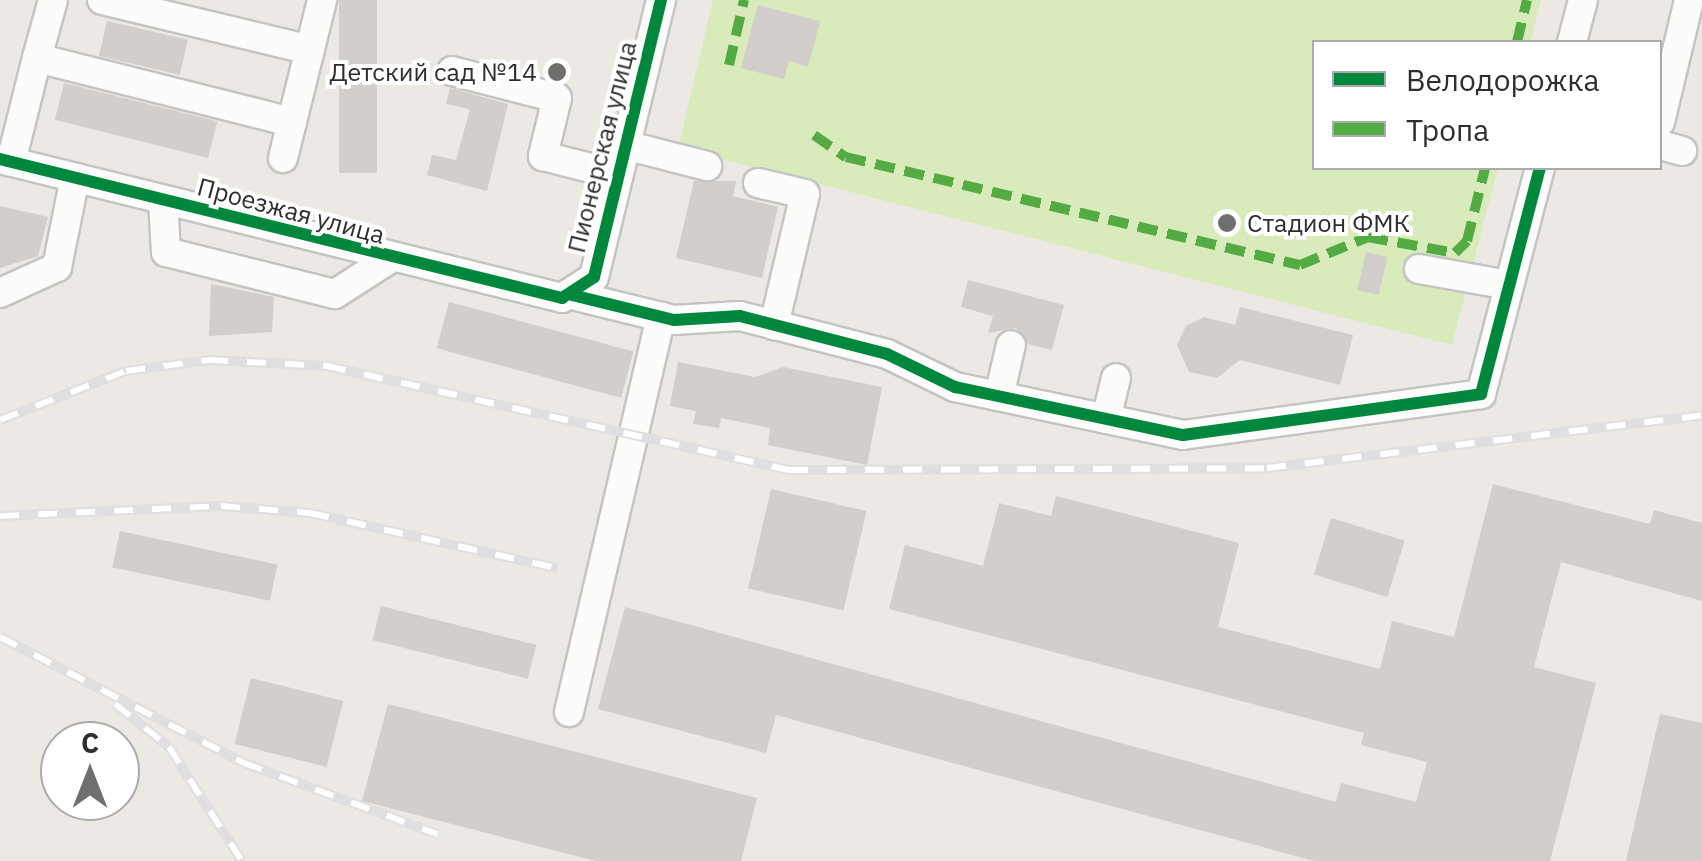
<!DOCTYPE html>
<meta charset="utf-8">
<style>
body{margin:0}
#map{position:relative;width:1702px;height:861px;overflow:hidden;background:#ece8e4;font-family:"IBM Plex Sans",sans-serif}
div>[style]{position:absolute}
[style*='--x']{left:calc(var(--x)*1px);top:calc(var(--y)*1px);width:calc(var(--w)*1px);rotate:calc(var(--a)*1deg)}
.pitch>*{inset:0;background:#d9eabb}
.building>*{inset:0;background:#d1cecb;transform-origin:0 0}
.roads{filter:drop-shadow(2px 0 #c5c4c5) drop-shadow(-2px 0 #c5c4c5) drop-shadow(0 2px #c5c4c5) drop-shadow(0 -2px #c5c4c5)}
.minor>*{height:28px;margin:-14px;padding:0 14px;transform-origin:14px;border-radius:14px;background:#fcfcfb}
.rail>*{height:10px;margin-top:-5px;transform-origin:0;background:repeating-linear-gradient(90deg,#fff 0 19px,#dfdfe1 0 38px);box-sizing:border-box;border-block:2px solid #dfdfe1}
.quiet>*{height:10px;margin-top:-5px;transform-origin:0;background:repeating-linear-gradient(90deg,#54ab44 0 20px,transparent 0 30px)}
.cycleway>*{height:12px;margin:-6px;padding:0 6px;transform-origin:6px;border-radius:6px;background:#00873e}
.dots>*{width:28px;height:28px;translate:-50% -50%;box-sizing:border-box;border:5px solid #fff;border-radius:50%}
span{translate:-50% -50%;white-space:nowrap;text-align:center;line-height:1.15;-webkit-text-stroke:8px #fff;paint-order:stroke}
.poi-label{font-size:25px;color:#2e2e2e}
.right{translate:-100% -50%;text-align:right}
.left{translate:0 -50%;text-align:left}
.street-label{font-size:25px;color:#2e2e2e}
.legend{position:absolute;left:1312px;top:40px;width:350px;height:130px;box-sizing:border-box;background:#fff;border:2px solid #ababab;margin:0;padding:12px 18px;list-style:none;font-size:30px;color:#2e2e2e}
.legend li{display:flex;align-items:center;gap:20px;height:50px}
.legend b{width:50px;border:2px solid #ababab}
.north{position:absolute;left:40px;top:721px;width:100px;height:100px;box-sizing:border-box;background:#fff;border:2px solid #ababab;border-radius:50%;rotate:0deg;font-size:28px;font-weight:700;line-height:40px;text-align:center;color:#2e2e2e}
.north::after{content:'';display:block;margin:auto;width:35px;height:45px;background:#706f6e;clip-path:polygon(50% 0,100% 100%,50% 72%,0 100%)}
</style>
<div id="map">
<div class="pitch">
<i style="clip-path:polygon(713px 0,1541px 0,1530px 42px,1314px 42px,1314px 168px,1498px 168px,1452px 345px,678px 148px)"></i>
</div>
<div class="building">
<i style="left:339px;top:0;width:38px;height:173px"></i>
<i style="clip-path:polygon(758px 5px,820px 21px,808px 67px,789px 61px,784px 79px,741px 68px)"></i>
<i style="left:107px;top:21px;width:83px;height:36px;rotate:13deg"></i>
<i style="left:64px;top:83px;width:158px;height:38px;rotate:14deg"></i>
<i style="clip-path:polygon(450px 88px,508px 104px,487px 191px,427px 175px,432px 155px,456px 160px,470px 109px,446px 104px)"></i>
<i style="clip-path:polygon(694px 181px,736px 181px,733px 196px,778px 207px,762px 278px,676px 258px)"></i>
<i style="clip-path:polygon(0 206px,48px 217px,38px 256px,0 268px)"></i>
<i style="left:1366px;top:252px;width:22px;height:39px;rotate:13deg"></i>
<i style="clip-path:polygon(968px 280px,1064px 305px,1052px 350px,1028px 344px,1016px 328px,988px 333px,993px 316px,961px 307px)"></i>
<i style="clip-path:polygon(211px 284px,274px 297px,272px 332px,209px 336px)"></i>
<i style="left:449px;top:302px;width:191px;height:48px;rotate:15deg"></i>
<i style="clip-path:polygon(1240px 307px,1353px 335px,1340px 385px,1240px 360px,1217px 378px,1189px 372px,1177px 345px,1186px 326px,1204px 317px,1235px 325px)"></i>
<i style="clip-path:polygon(678px 362px,755px 377px,783px 367px,882px 387px,867px 465px,768px 445px,770px 428px,721px 418px,719px 428px,693px 424px,696px 411px,670px 406px)"></i>
<i style="clip-path:polygon(1493px 484px,1650px 524px,1654px 510px,1702px 523px,1702px 601px,1561px 562px,1534px 667px,1596px 683px,1550px 861px,1314px 861px,776px 715px,766px 753px,598px 709px,625px 607px,1336px 802px,1341px 783px,1416px 802px,1427px 762px,1361px 745px,1364px 733px,889px 609px,905px 545px,983px 566px,999px 503px,1051px 516px,1056px 496px,1239px 543px,1218px 627px,1380px 669px,1392px 621px,1454px 637px)"></i>
<i style="left:771px;top:489px;width:98px;height:102px;rotate:13deg"></i>
<i style="left:1331px;top:518px;width:77px;height:59px;rotate:17deg"></i>
<i style="left:120px;top:531px;width:161px;height:37px;rotate:12deg"></i>
<i style="left:381px;top:606px;width:160px;height:35px;rotate:14deg"></i>
<i style="left:251px;top:678px;width:95px;height:68px;rotate:14deg"></i>
<i style="clip-path:polygon(388px 704px,757px 798px,741px 861px,596px 861px,362px 801px)"></i>
<i style="clip-path:polygon(1660px 714px,1702px 723px,1702px 861px,1626px 861px)"></i>
</div>
<div class="roads">
<div class="minor">
<i style="--x:102;--y:0;--w:214;--a:13.5"></i>
<i style="--x:1572;--y:42;--w:43;--a:-75.3"></i>
<i style="--x:37;--y:58;--w:60;--a:-74.6"></i>
<i style="--x:452;--y:71;--w:108;--a:14.4"></i>
<i style="--x:557;--y:98;--w:60;--a:103.6"></i>
<i style="--x:543;--y:156;--w:77;--a:14.2"></i>
<i style="--x:1660;--y:122;--w:125;--a:-76.6"></i>
<i style="--x:625;--y:145;--w:85;--a:14.4"></i>
<i style="--x:1660;--y:145;--w:23;--a:15"></i>
<i style="--x:283;--y:158;--w:163;--a:-76.1"></i>
<i style="--x:0;--y:159;--w:579;--a:13.89"></i>
<i style="--x:562;--y:298;--w:38;--a:-33"></i>
<i style="--x:594;--y:277;--w:285;--a:-76.4"></i>
<i style="--x:11;--y:162;--w:107;--a:-76"></i>
<i style="--x:37;--y:58;--w:263;--a:14.1"></i>
<i style="--x:758;--y:183;--w:48;--a:13.2"></i>
<i style="--x:805;--y:194;--w:135;--a:103.3"></i>
<i style="--x:163;--y:201;--w:51;--a:86.6"></i>
<i style="--x:166;--y:252;--w:174;--a:14"></i>
<i style="--x:335;--y:294;--w:63;--a:-32.7"></i>
<i style="--x:1419;--y:269;--w:91;--a:10.1"></i>
<i style="--x:0;--y:293;--w:63;--a:-24.5"></i>
<i style="--x:57;--y:267;--w:91;--a:-78.6"></i>
<i style="--x:572;--y:295;--w:105;--a:13.8"></i>
<i style="--x:674;--y:320;--w:66;--a:-3.5"></i>
<i style="--x:740;--y:316;--w:152;--a:14.5"></i>
<i style="--x:887;--y:354;--w:76;--a:25.9"></i>
<i style="--x:955;--y:387;--w:233;--a:11.9"></i>
<i style="--x:1183;--y:435;--w:301;--a:-7.8"></i>
<i style="--x:1481;--y:394;--w:234;--a:-75.4"></i>
<i style="--x:999;--y:396;--w:52;--a:-76.8"></i>
<i style="--x:1106;--y:419;--w:42;--a:-76.3"></i>
<i style="--x:569;--y:712;--w:406;--a:-76.9"></i>
</div>
</div>
<div class="rail">
<i style="--x:0;--y:420;--w:135;--a:-21.3"></i>
<i style="--x:126;--y:371;--w:84;--a:-7.5"></i>
<i style="--x:209;--y:360;--w:118;--a:2.9"></i>
<i style="--x:327;--y:366;--w:474;--a:12.7"></i>
<i style="--x:789;--y:470;--w:478;--a:-0.2"></i>
<i style="--x:1267;--y:468;--w:438;--a:-6.9"></i>
<i style="--x:0;--y:516;--w:221;--a:-2.6"></i>
<i style="--x:221;--y:506;--w:89;--a:4.5"></i>
<i style="--x:310;--y:513;--w:253;--a:12.6"></i>
<i style="--x:0;--y:637;--w:275;--a:27.3"></i>
<i style="--x:244;--y:763;--w:206;--a:20.2"></i>
<i style="--x:115;--y:704;--w:69;--a:38.5"></i>
<i style="--x:169;--y:747;--w:135;--a:57.4"></i>
</div>
<div class="quiet">
<i style="--x:1517;--y:42;--w:43;--a:-76.6"></i>
<i style="--x:729;--y:65;--w:67;--a:-77"></i>
<i style="--x:814;--y:135;--w:39;--a:35"></i>
<i style="--x:846;--y:157;--w:467;--a:13.4"></i>
<i style="--x:1300;--y:265;--w:74;--a:-22.4"></i>
<i style="--x:1368;--y:237;--w:88;--a:10.4"></i>
<i style="--x:1455;--y:253;--w:17;--a:-45"></i>
<i style="--x:1467;--y:241;--w:75;--a:-76.1"></i>
</div>
<div class="cycleway">
<i style="--x:0;--y:159;--w:579;--a:13.89"></i>
<i style="--x:562;--y:298;--w:38;--a:-33"></i>
<i style="--x:594;--y:277;--w:285;--a:-76.4"></i>
<i style="--x:572;--y:295;--w:105;--a:13.8"></i>
<i style="--x:674;--y:320;--w:66;--a:-3.5"></i>
<i style="--x:740;--y:316;--w:152;--a:14.5"></i>
<i style="--x:887;--y:354;--w:76;--a:25.9"></i>
<i style="--x:955;--y:387;--w:233;--a:11.9"></i>
<i style="--x:1183;--y:435;--w:301;--a:-7.8"></i>
<i style="--x:1481;--y:394;--w:234;--a:-75.4"></i>
</div>
<div class="dots">
<i style="left:557px;top:72px;background:#706f6e"></i>
<i style="left:1227px;top:223px;background:#706f6e"></i>
</div>
<div class="poi-label">
<span class="right" style="left:537px;top:72px">Детский сад №14</span>
<span class="left" style="left:1247px;top:223px">Стадион ФМК</span>
</div>
<div class="street-label">
<span style="left:602px;top:147px;rotate:-76deg">Пионерская улица</span>
<span style="left:291px;top:211px;rotate:15deg">Проезжая улица</span>
</div>
<ul class="legend">
<li><b style="height:12px;background:#00873e"></b>Велодорожка</li>
<li><b style="height:12px;background:#54ab44"></b>Тропа</li>
</ul>
<div class="north">С</div>
</div>
